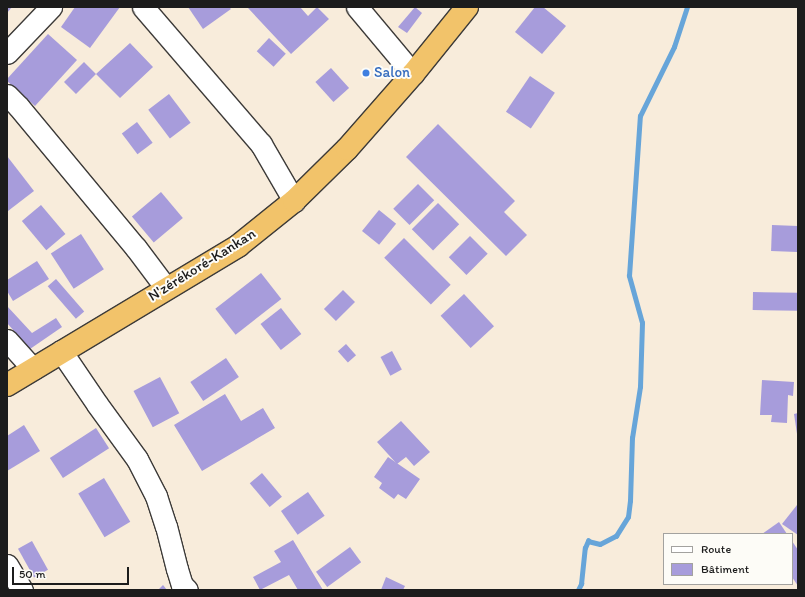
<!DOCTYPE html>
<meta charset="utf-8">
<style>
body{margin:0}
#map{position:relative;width:805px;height:597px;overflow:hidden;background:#f8ecdb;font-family:Itim,sans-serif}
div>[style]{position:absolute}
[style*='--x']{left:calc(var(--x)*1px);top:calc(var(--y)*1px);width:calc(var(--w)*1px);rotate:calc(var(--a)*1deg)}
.stream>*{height:4.5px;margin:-2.25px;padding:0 2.25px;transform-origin:2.25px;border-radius:2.25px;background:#67a5d9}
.building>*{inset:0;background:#a79cdb;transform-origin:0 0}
.roads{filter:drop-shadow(1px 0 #3d3b39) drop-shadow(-1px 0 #3d3b39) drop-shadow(0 1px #3d3b39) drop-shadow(0 -1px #3d3b39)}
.minor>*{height:21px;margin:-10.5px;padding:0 10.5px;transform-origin:10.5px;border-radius:10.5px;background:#fff}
.highway>*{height:22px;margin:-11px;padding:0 11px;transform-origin:11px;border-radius:11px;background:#f2c36a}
.dots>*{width:11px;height:11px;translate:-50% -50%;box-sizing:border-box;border:2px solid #fdfcf7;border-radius:50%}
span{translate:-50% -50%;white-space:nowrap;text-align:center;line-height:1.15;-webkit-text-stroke:4px #fdfcf7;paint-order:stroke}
.shop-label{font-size:15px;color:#366cbe}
.left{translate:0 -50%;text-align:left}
.street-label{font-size:15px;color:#1c1c1c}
.frame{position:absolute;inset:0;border:8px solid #1c1c1c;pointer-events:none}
.legend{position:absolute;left:663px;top:533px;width:130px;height:52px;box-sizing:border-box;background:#fdfcf7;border:1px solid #a3a29f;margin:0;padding:5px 7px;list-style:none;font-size:12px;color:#1c1c1c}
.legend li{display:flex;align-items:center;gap:8px;height:20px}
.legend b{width:20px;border:1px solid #a3a29f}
.scale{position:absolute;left:12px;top:567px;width:117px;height:18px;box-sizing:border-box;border:2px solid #1c1c1c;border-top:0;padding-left:5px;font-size:12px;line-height:14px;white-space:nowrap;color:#1c1c1c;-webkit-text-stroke:3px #fdfcf7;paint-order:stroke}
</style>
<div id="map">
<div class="stream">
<i style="--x:578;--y:590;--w:7;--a:-63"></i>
<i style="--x:581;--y:584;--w:36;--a:-84"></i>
<i style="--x:585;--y:548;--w:8;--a:-67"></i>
<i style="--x:588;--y:541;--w:12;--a:14"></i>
<i style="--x:600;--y:544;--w:18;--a:-27"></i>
<i style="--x:616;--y:536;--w:22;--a:-58"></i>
<i style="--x:628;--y:517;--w:16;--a:-83"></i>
<i style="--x:630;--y:501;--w:63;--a:-88.2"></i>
<i style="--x:632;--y:438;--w:52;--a:-81.1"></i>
<i style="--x:640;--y:387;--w:64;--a:-88.2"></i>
<i style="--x:642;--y:323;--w:49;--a:-105.5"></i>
<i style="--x:629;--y:276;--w:160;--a:-86.1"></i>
<i style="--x:640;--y:116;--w:77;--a:-63.8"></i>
<i style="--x:674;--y:47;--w:42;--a:-72"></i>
</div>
<div class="building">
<i style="clip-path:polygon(7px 7px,12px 7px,7px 13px)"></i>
<i style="clip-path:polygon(75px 7px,120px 7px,90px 48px,61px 27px)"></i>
<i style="clip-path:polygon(188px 7px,229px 7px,231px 9px,203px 29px)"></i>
<i style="clip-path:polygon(249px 7px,300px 7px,308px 16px,317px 7px,329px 19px,291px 54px,248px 8px)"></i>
<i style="clip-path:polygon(415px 7px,422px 13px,407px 33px,398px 27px)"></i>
<i style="clip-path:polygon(535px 7px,543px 7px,566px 26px,542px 54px,515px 32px)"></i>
<i style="clip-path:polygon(48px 34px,77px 60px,35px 106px,7px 81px,7px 79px)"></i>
<i style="left:269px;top:38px;width:23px;height:18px;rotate:43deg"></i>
<i style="clip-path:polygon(130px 43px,153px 67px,120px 98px,96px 74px,76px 94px,64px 82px,84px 62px,96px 74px)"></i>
<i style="left:331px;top:68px;width:27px;height:21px;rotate:48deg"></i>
<i style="left:530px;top:76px;width:30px;height:43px;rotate:34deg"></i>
<i style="left:169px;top:94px;width:36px;height:26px;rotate:53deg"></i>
<i style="left:137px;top:122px;width:26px;height:19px;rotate:53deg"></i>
<i style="clip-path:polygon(438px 124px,515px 201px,504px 212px,527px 235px,506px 256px,406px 157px)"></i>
<i style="clip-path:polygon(7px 156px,34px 191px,8px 211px,7px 210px)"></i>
<i style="left:418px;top:184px;width:23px;height:35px;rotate:45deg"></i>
<i style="left:161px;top:192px;width:34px;height:38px;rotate:50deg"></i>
<i style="left:438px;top:203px;width:30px;height:37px;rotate:45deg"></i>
<i style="left:41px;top:205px;width:38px;height:25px;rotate:50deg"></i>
<i style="left:379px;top:210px;width:22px;height:27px;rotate:39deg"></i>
<i style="left:772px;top:225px;width:26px;height:26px;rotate:2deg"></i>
<i style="left:81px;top:234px;width:42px;height:36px;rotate:57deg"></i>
<i style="left:470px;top:236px;width:25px;height:30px;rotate:45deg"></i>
<i style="left:404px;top:238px;width:66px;height:28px;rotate:45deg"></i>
<i style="clip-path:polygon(37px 261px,49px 279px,13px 301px,7px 291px,7px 280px)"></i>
<i style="left:261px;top:273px;width:33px;height:58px;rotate:52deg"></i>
<i style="left:56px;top:279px;width:43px;height:11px;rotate:49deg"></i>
<i style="left:343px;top:290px;width:17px;height:27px;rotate:45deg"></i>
<i style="left:753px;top:292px;width:45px;height:18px;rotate:1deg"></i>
<i style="left:464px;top:294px;width:44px;height:32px;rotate:47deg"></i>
<i style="clip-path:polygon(7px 306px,32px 333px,56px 318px,62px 327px,30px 349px,7px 323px)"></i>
<i style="left:281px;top:308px;width:33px;height:26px;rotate:52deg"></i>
<i style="left:346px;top:344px;width:15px;height:11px;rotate:48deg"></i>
<i style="left:392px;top:351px;width:21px;height:13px;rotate:62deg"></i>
<i style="left:226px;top:358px;width:23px;height:43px;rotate:56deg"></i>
<i style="left:160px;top:377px;width:41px;height:30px;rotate:62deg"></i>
<i style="clip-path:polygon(762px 380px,794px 382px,793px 396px,788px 395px,787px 423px,771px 422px,772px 415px,760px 415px)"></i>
<i style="clip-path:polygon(225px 394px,241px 421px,263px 408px,275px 428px,202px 471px,174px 425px)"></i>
<i style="clip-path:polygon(798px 413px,798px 434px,797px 434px,794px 414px)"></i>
<i style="clip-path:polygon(401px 421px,430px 452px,414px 466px,406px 457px,397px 464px,377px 442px)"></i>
<i style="clip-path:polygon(24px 425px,40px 451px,7px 471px,7px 436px)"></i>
<i style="left:96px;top:428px;width:24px;height:55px;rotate:57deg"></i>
<i style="clip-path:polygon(388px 457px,420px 479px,406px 499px,398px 494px,394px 499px,379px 488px,382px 483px,374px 477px)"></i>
<i style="left:262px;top:473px;width:31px;height:16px;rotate:50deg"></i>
<i style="left:104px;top:478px;width:51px;height:30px;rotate:59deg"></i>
<i style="left:308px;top:492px;width:29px;height:33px;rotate:55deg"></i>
<i style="clip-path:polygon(797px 505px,798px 506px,798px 535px,782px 524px)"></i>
<i style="clip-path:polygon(779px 522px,787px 534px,762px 534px)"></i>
<i style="clip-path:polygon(293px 540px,323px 590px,298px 590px,289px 575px,260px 590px,253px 577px,281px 562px,274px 551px)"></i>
<i style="left:32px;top:541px;width:33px;height:16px;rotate:61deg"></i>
<i style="clip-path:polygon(792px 541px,798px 550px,798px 586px,792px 577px)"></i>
<i style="left:350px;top:547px;width:19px;height:42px;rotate:54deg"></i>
<i style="clip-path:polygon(386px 577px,405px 586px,403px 590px,381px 590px)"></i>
<i style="clip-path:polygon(163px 585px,167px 590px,158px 590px)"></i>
</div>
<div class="roads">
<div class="minor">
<i style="--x:143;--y:7;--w:181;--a:49.3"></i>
<i style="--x:261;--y:144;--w:66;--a:59.9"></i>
<i style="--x:357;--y:7;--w:87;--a:50.1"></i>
<i style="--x:7;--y:53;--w:64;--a:-46.3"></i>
<i style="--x:7;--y:95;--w:16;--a:45"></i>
<i style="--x:18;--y:106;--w:185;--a:50.3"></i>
<i style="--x:136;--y:248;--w:50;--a:53.1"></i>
<i style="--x:7;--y:340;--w:39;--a:48"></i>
<i style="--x:61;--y:351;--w:64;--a:55.8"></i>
<i style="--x:97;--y:404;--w:68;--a:54"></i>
<i style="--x:137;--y:459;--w:42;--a:62.8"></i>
<i style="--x:156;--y:496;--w:32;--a:72"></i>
<i style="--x:166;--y:526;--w:44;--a:75.7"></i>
<i style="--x:177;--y:569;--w:17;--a:73"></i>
<i style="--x:182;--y:585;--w:7;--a:45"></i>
<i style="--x:7;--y:565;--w:29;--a:59"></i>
</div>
<div class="highway">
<i style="--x:7;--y:385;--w:270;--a:-31"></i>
<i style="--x:238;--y:246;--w:72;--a:-38.8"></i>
<i style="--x:294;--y:201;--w:74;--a:-44.5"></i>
<i style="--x:347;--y:149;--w:100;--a:-48.7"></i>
<i style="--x:413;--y:74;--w:86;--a:-51.1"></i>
</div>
</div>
<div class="dots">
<i style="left:366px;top:73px;background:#3f7fe0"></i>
</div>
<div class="shop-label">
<span class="left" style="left:374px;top:73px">Salon</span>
</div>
<div class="street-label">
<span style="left:202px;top:265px;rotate:-32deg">N'zérékoré-Kankan</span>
</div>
<div class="frame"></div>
<ul class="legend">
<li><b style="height:5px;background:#fff"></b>Route</li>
<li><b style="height:11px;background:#a79cdb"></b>Bâtiment</li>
</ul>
<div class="scale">50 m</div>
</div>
